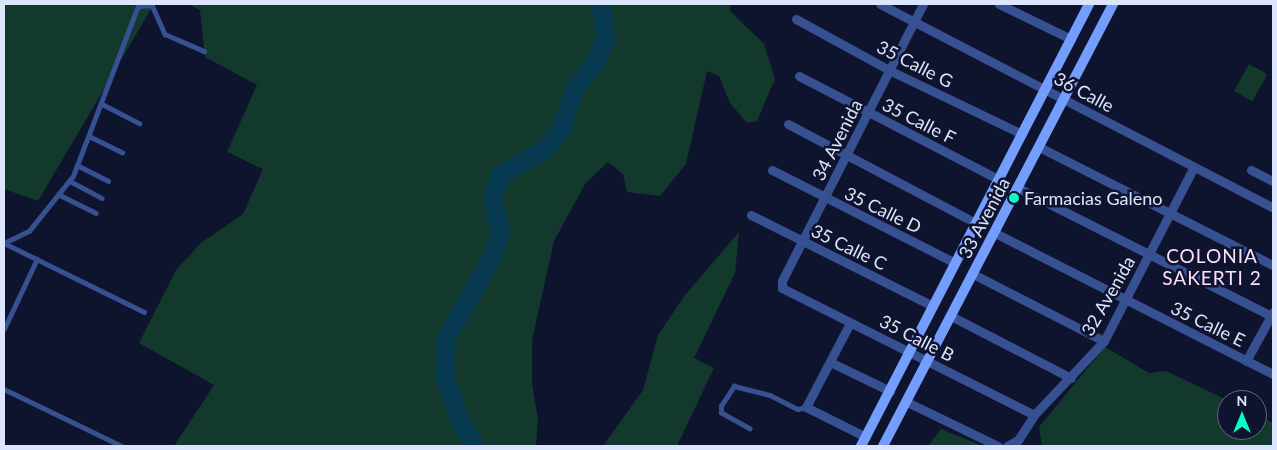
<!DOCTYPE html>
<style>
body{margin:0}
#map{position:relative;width:1277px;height:450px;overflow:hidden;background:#0f142e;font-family:Lato,sans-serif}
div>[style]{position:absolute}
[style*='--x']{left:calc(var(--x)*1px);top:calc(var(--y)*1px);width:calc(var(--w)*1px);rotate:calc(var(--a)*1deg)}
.green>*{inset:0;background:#12392b;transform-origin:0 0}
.river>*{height:19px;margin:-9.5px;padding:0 9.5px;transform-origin:9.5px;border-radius:9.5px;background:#063950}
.lane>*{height:4.5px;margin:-2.25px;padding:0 2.25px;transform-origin:2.25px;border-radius:2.25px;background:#365091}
.street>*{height:9px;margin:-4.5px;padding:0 4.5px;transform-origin:4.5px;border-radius:4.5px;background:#365091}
.secondary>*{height:10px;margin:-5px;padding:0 5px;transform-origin:5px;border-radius:5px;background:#739dff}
.dots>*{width:14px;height:14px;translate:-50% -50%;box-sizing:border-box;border:2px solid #0f142e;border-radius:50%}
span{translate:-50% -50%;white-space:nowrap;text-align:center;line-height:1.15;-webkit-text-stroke:5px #0f142e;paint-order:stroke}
.street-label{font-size:18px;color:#dce4ff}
.poi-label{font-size:18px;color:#dce4ff}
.left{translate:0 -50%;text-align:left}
.neighbourhood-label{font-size:19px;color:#ffdefe;letter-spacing:1px}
.frame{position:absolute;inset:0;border:5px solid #dce4ff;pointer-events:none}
.north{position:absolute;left:1217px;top:390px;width:50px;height:50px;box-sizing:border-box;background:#0f142e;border:1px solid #616782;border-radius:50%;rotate:0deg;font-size:14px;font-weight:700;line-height:20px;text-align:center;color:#dce4ff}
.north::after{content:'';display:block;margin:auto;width:18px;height:22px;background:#08ffc8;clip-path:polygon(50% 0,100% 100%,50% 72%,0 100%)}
</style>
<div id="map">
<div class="green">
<i style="clip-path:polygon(4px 4px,154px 4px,38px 201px,4px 189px)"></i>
<i style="clip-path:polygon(188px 4px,730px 4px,730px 11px,764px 44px,775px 79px,757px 121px,747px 123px,730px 103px,719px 76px,707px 71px,686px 164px,660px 196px,627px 192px,623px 174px,608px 162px,585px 184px,554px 241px,532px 340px,532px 383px,538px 420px,536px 446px,174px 446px,214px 385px,139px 343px,176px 270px,201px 243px,243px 214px,263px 169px,227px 152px,257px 85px,205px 57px,200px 10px)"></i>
<i style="left:1249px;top:64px;width:21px;height:31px;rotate:29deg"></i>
<i style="clip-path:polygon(739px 232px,735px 273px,694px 358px,714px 368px,677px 446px,603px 446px,643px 390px,658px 335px,685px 295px)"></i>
<i style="clip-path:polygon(1105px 347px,1149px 373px,1166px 371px,1227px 400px,1227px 430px,1257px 430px,1257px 415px,1273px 423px,1273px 446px,1042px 446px,1039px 427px)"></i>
<i style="clip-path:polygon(941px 429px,983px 446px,928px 446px)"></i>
</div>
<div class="river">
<i style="--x:475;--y:446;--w:24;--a:-123"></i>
<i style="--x:462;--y:426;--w:53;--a:-109.8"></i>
<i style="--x:444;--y:376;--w:37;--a:-88"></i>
<i style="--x:445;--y:339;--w:95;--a:-60.2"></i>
<i style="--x:492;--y:257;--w:27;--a:-73"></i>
<i style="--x:500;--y:231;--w:36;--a:-103"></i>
<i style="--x:492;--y:196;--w:23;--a:-70"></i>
<i style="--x:500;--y:174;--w:50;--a:-28.6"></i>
<i style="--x:544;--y:150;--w:27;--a:-51"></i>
<i style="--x:561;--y:129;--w:42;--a:-72"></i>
<i style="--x:574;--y:89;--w:31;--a:-52"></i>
<i style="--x:593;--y:65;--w:31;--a:-65"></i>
<i style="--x:606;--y:37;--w:34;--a:-100"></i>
</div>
<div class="lane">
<i style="--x:102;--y:104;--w:42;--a:27.2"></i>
<i style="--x:89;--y:136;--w:37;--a:26"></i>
<i style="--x:77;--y:165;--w:35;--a:27"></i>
<i style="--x:70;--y:181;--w:36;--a:28"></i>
<i style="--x:60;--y:195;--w:40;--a:26.6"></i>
<i style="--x:4;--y:243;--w:28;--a:-26"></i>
<i style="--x:29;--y:231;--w:70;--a:-51.3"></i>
<i style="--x:73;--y:176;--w:182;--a:-69.1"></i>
<i style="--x:138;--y:6;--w:14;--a:-4"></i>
<i style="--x:152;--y:5;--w:32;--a:66"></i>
<i style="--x:165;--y:34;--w:43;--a:23.6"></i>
<i style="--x:4;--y:243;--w:156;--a:26.2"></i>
<i style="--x:4;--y:329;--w:77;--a:-64.8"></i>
<i style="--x:4;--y:389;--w:131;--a:25.8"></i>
<i style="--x:750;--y:429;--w:33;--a:-151"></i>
<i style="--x:721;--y:413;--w:7;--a:-90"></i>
<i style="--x:721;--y:406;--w:24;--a:-57"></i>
<i style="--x:734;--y:386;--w:37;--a:14"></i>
<i style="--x:770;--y:395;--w:31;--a:27"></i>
<i style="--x:798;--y:409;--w:8;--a:-14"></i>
</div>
<div class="street">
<i style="--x:880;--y:4;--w:443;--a:27.4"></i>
<i style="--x:923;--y:4;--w:311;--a:117"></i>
<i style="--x:782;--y:281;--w:7;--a:90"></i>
<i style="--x:782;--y:288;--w:282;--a:26.7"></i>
<i style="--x:999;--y:4;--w:80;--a:25.9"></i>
<i style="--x:796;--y:19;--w:108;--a:28.7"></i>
<i style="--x:891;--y:71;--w:145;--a:25.7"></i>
<i style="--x:799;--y:76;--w:224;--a:27.4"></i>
<i style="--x:788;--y:124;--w:212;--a:27.8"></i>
<i style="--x:1039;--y:147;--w:262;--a:26.8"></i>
<i style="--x:772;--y:170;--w:205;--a:26.9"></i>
<i style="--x:1251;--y:170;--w:25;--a:27"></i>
<i style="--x:1018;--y:188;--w:286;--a:26.8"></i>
<i style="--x:751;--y:215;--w:203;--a:26.6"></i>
<i style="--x:995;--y:233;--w:312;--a:26.9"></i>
<i style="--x:973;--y:274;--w:147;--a:27.1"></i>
<i style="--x:951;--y:316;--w:135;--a:27.3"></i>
<i style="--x:850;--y:323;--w:95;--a:117.6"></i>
<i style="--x:806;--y:407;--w:67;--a:26.6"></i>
<i style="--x:1246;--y:361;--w:56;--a:-61.1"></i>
<i style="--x:830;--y:362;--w:67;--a:25.8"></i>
<i style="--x:907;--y:402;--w:101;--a:25.8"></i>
<i style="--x:1007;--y:446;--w:13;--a:-29"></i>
<i style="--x:1018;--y:440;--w:30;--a:-57"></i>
<i style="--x:1034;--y:415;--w:102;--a:-46.6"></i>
<i style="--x:1104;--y:341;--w:196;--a:-62.7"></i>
</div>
<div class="secondary">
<i style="--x:861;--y:446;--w:497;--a:-62.7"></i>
<i style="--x:883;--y:446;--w:498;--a:-62.5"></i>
</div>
<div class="dots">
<i style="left:1014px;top:198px;background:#08ffc8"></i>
</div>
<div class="street-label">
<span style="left:915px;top:64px;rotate:27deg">35 Calle G</span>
<span style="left:1084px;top:92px;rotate:28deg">36 Calle</span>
<span style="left:919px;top:121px;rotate:27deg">35 Calle F</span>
<span style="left:837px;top:140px;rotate:-63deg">34 Avenida</span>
<span style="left:883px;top:210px;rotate:26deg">35 Calle D</span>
<span style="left:984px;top:218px;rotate:-62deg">33 Avenida</span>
<span style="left:849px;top:247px;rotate:26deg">35 Calle C</span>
<span style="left:1108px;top:296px;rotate:-60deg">32 Avenida</span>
<span style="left:1208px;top:324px;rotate:26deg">35 Calle E</span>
<span style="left:917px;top:338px;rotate:27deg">35 Calle B</span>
</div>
<div class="poi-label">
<span class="left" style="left:1024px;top:198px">Farmacias Galeno</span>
</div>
<div class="neighbourhood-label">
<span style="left:1212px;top:267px">COLONIA<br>SAKERTI 2</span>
</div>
<div class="frame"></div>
<div class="north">N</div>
</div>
